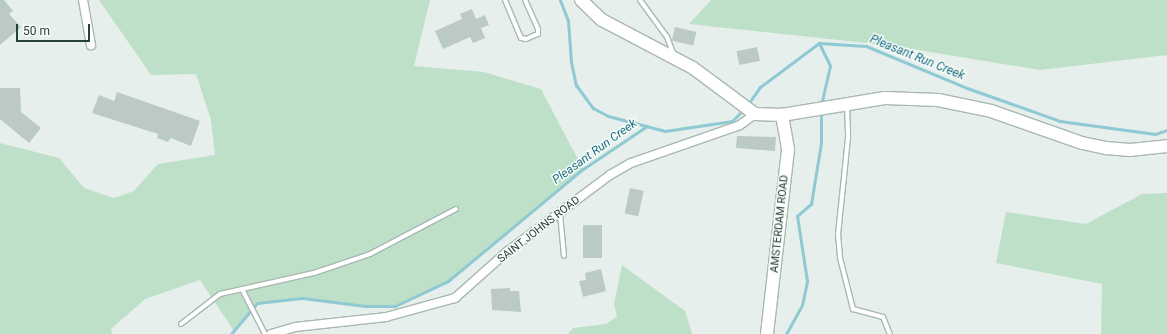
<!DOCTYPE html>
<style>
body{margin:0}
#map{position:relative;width:1167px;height:334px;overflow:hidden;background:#e6efeb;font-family:Roboto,sans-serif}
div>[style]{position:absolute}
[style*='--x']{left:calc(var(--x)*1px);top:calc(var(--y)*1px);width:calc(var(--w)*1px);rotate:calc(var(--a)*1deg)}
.green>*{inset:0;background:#bfe0c8}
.stream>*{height:3px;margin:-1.5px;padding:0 1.5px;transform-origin:1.5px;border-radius:1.5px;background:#8ec9d4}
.building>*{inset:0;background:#bbcac4;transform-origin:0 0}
.roads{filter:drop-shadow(1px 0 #a8b8b2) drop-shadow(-1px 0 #a8b8b2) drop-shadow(0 1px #a8b8b2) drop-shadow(0 -1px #a8b8b2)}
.lane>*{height:4px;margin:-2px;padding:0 2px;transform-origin:2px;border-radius:2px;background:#fff}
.street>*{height:8px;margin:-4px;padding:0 4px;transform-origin:4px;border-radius:4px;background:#fff}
.secondary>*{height:12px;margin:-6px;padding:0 6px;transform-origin:6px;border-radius:6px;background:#fff}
span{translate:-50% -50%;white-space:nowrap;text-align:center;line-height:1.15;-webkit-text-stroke:3px #f7fbf9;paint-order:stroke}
.street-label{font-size:11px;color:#24423a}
.water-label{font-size:12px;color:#1c6f80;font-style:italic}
.scale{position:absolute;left:16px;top:24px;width:74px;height:18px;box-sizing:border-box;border:2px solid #24423a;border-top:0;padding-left:5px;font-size:12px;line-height:14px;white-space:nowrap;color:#24423a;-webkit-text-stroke:3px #f7fbf9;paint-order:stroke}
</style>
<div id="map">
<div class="green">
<i style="clip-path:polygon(99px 0,430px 0,414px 66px,484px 72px,541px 89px,583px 169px,448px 281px,395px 306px,365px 306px,302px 298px,257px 303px,234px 331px,200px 280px,145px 299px,111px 329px,112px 334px,0 334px,0 143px,59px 158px,84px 188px,114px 198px,134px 191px,158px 164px,215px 155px,211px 120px,196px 74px,151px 75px)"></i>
<i style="clip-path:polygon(711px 0,1167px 0,1167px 55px,1040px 70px,894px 46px,689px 24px)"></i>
<i style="clip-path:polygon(1167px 193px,1167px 334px,1101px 334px,1102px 284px,996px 263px,1006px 212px,1086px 224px,1142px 194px)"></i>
<i style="clip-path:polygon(622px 265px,685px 311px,692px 334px,568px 334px,573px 328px,606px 324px,617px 316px,614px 304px)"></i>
</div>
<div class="stream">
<i style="--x:560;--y:0;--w:22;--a:69"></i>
<i style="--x:568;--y:21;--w:41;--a:85.8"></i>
<i style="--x:571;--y:62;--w:24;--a:78"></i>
<i style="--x:576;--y:85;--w:29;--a:54"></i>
<i style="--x:593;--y:108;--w:17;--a:28"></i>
<i style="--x:608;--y:116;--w:59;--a:14.7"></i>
<i style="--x:665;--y:131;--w:68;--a:-8.5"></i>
<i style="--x:732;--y:121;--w:17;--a:-45"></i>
<i style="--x:819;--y:43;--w:25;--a:64"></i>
<i style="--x:830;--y:66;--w:40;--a:103"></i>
<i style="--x:748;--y:104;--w:21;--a:-55"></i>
<i style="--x:760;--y:87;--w:74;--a:-36.7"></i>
<i style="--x:819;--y:43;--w:47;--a:3.7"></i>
<i style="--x:866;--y:46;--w:109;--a:22.6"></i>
<i style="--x:967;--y:88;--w:99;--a:19.5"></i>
<i style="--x:1060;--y:121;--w:96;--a:7.8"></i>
<i style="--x:1155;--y:134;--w:13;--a:-18"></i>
<i style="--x:231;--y:334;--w:40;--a:-50"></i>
<i style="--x:257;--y:303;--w:45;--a:-6.3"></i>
<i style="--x:302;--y:298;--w:64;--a:7.2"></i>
<i style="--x:365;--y:306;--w:30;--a:0"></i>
<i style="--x:395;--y:306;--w:59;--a:-25.3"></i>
<i style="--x:448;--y:281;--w:175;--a:-39.7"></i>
<i style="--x:583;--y:169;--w:77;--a:-33.9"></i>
<i style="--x:786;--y:334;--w:33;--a:-61"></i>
<i style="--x:802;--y:305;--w:25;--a:-78"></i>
<i style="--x:807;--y:281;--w:66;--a:-98.7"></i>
<i style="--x:797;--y:216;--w:18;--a:-41"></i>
<i style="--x:811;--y:204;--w:62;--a:-80.7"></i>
<i style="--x:821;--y:143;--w:33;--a:-90"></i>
</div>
<div class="building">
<i style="clip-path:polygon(0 0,4px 0,13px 11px,9px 14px,21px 27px,0 45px)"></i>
<i style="clip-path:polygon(472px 9px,476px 19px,485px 15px,489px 25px,481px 28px,485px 38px,473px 43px,470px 37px,443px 49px,435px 31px,462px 19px,460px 14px)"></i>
<i style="left:675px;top:27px;width:22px;height:14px;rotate:13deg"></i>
<i style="left:757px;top:47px;width:14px;height:21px;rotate:78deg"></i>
<i style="clip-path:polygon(0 88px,20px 88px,21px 112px,41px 128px,29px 143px,0 119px)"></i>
<i style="clip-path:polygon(117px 92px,200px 121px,191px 146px,171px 138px,168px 142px,157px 138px,158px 134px,92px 113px,99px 95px,114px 101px)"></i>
<i style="clip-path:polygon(737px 136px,776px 137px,775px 151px,736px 148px)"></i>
<i style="left:630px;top:188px;width:14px;height:26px;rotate:12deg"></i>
<i style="left:583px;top:225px;width:19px;height:33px"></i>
<i style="clip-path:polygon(601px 269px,606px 291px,583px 297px,579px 281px,586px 280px,585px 273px)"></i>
<i style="clip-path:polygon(510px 288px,510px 291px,519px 291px,521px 312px,492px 310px,491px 289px)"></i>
</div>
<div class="roads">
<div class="lane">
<i style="--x:505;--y:0;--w:41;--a:67.2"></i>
<i style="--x:521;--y:38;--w:5;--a:11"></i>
<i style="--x:526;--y:39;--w:13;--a:-23"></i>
<i style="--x:538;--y:34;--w:5;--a:-90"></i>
<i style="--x:538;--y:29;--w:32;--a:-114"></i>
<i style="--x:640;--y:0;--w:46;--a:53.9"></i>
<i style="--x:667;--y:37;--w:19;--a:69"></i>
<i style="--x:847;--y:105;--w:33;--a:88"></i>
<i style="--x:848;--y:138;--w:97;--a:95.9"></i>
<i style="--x:838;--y:234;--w:24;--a:85"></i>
<i style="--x:840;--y:258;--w:53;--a:75.7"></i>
<i style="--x:853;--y:309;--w:31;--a:15"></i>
<i style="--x:883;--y:317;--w:18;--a:68"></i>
<i style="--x:560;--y:213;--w:43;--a:84.7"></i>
<i style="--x:242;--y:289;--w:51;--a:62.9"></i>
<i style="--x:181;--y:324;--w:49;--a:-37.6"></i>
<i style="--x:220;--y:294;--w:96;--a:-12.6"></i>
<i style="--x:314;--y:273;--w:59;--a:-18.7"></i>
<i style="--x:370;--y:254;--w:97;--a:-27.6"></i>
</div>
<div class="street">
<i style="--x:83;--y:0;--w:46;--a:79.9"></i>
<i style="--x:271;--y:334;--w:25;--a:-16"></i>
<i style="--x:295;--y:327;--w:92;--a:-6.3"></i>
<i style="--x:386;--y:317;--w:72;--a:-15.4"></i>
<i style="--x:455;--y:298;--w:71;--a:-41.6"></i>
<i style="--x:508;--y:251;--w:127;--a:-36.7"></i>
<i style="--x:610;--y:175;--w:24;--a:-30"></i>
<i style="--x:631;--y:163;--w:115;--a:-19.2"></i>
<i style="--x:740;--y:125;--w:19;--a:-36"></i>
</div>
<div class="secondary">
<i style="--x:581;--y:0;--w:29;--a:44"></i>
<i style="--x:602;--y:20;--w:103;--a:27.8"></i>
<i style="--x:693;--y:68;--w:77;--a:36.6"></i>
<i style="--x:755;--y:114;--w:27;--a:2"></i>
<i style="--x:782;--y:115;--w:104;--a:-9.4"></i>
<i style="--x:885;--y:98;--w:53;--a:2.2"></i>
<i style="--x:938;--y:100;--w:54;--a:11.7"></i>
<i style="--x:991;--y:111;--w:96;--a:19.4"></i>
<i style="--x:1082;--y:143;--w:25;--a:12"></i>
<i style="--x:1106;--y:148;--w:24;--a:5"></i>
<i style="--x:1130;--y:150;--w:37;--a:-6"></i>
<i style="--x:767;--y:334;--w:186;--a:-83.5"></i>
<i style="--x:788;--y:149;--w:35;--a:-100"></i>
</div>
</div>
<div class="street-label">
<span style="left:780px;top:224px;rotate:-84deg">AMSTERDAM ROAD</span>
<span style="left:539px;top:230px;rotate:-38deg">SAINT JOHNS ROAD</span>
</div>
<div class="water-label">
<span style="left:917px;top:58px;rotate:22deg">Pleasant Run Creek</span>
<span style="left:595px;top:152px;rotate:-36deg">Pleasant Run Creek</span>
</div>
<div class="scale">50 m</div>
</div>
